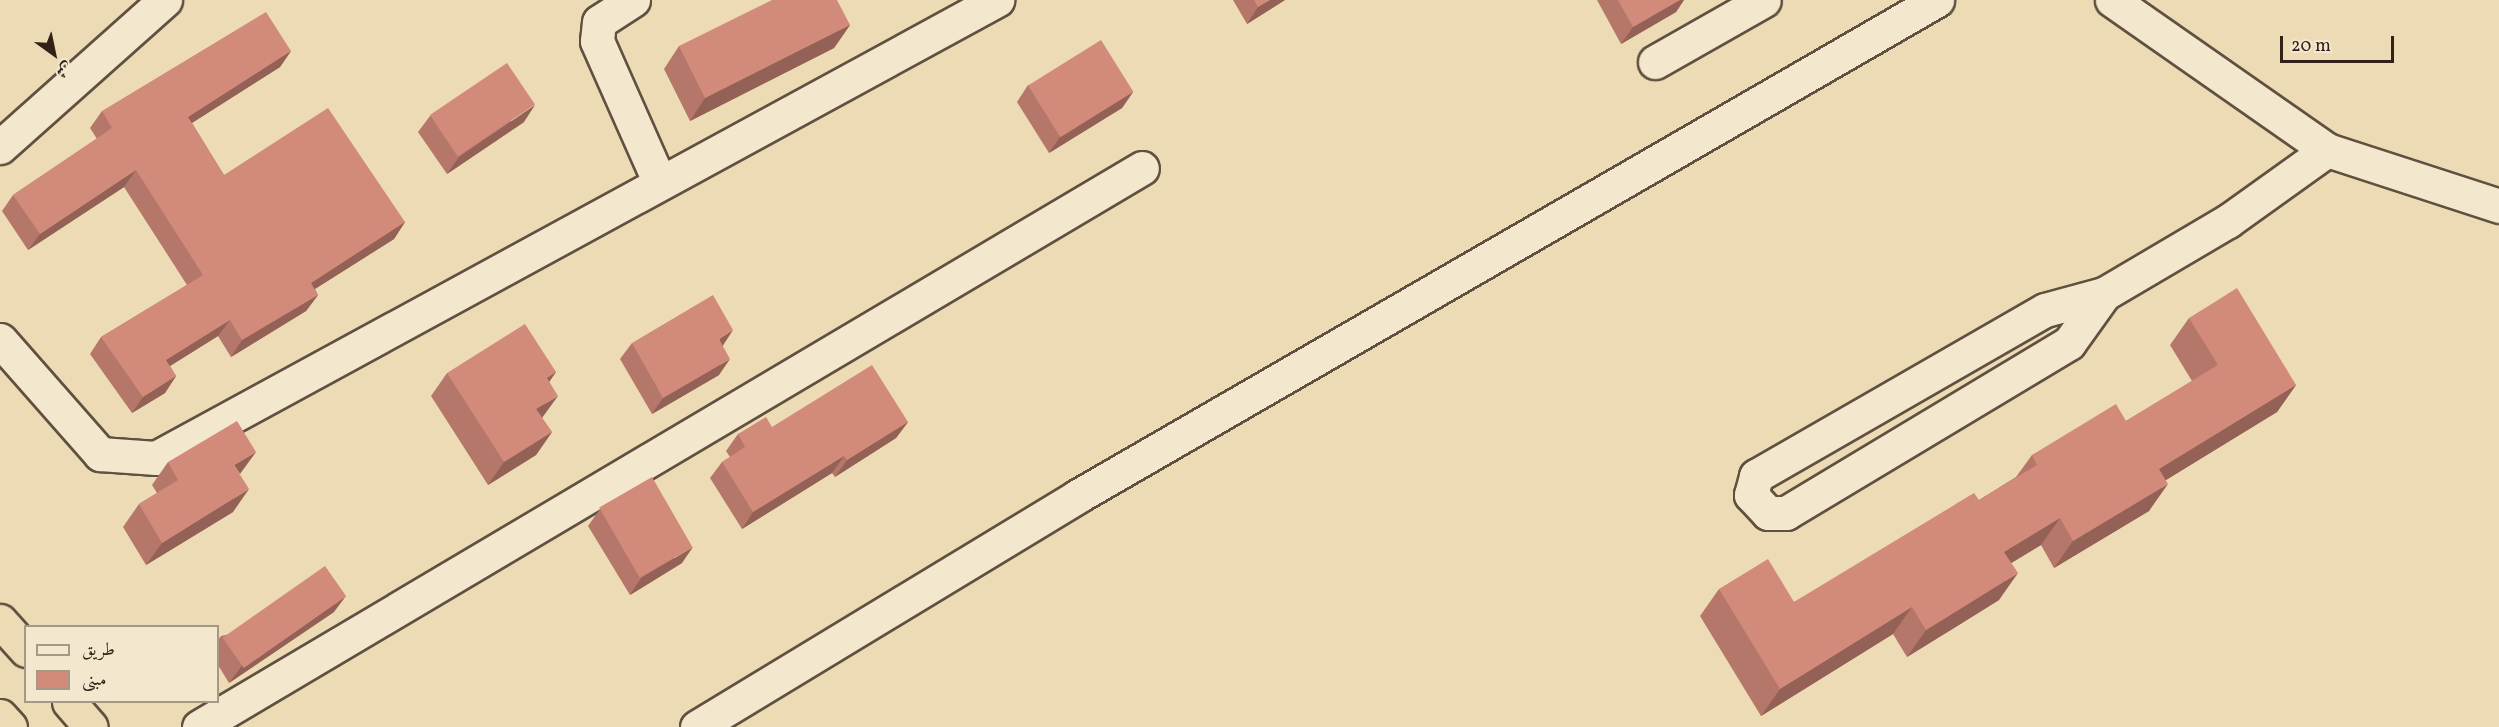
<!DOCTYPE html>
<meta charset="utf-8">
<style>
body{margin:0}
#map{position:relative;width:2499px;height:727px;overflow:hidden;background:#ecdbb4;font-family:Vollkorn,Amiri,serif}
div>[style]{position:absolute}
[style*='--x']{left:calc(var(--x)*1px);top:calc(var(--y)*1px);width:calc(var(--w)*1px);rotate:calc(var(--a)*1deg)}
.roads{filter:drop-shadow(2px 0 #615040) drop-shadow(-2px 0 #615040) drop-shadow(0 2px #615040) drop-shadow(0 -2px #615040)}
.street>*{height:33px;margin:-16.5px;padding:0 16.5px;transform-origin:16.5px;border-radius:16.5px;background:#f3e8ce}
.highway>*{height:33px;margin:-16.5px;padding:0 16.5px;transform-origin:16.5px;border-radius:16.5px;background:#ecdbb4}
.wall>*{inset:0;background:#b57769}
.shaded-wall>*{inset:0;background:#936155}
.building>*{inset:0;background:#d28a7a;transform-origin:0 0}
span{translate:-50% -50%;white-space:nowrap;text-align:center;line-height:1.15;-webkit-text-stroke:5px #f3e8ce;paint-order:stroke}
.legend{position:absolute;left:24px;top:625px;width:195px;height:78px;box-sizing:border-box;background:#f3e8ce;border:2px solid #a69886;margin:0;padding:8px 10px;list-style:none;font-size:18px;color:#332119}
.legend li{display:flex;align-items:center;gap:12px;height:30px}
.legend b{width:30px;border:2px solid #a69886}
.north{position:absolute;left:24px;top:24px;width:60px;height:60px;-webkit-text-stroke:4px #f3e8ce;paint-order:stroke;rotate:147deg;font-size:16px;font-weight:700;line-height:24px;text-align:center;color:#332119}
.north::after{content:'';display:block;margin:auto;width:21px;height:27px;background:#332119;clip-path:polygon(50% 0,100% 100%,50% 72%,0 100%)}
.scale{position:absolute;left:2280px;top:36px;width:114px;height:27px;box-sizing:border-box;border:3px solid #332119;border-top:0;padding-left:8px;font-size:18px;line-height:21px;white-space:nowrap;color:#332119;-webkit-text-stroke:4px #f3e8ce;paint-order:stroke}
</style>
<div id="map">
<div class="roads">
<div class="street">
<i style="--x:633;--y:0;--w:40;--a:147.1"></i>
<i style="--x:599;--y:22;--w:19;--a:96"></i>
<i style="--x:597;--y:41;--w:155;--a:66.1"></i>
<i style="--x:2112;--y:0;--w:262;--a:34.9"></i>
<i style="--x:2327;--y:150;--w:181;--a:18"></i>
<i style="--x:1655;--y:62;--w:125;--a:-29.6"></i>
<i style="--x:0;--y:147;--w:221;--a:-41.7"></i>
<i style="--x:2104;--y:294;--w:60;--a:125.5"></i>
<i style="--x:2069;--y:343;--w:330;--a:149"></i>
<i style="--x:1786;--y:513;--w:18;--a:180"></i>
<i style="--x:1768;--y:513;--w:25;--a:-133"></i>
<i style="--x:1751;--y:495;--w:20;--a:-75"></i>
<i style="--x:1756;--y:476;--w:333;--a:-29.9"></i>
<i style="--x:2045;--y:310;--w:61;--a:-15.2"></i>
<i style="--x:2104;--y:294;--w:144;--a:-30.5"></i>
<i style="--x:2228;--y:221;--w:122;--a:-35.6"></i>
<i style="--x:0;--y:340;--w:152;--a:48.7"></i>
<i style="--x:100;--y:454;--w:56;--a:4.1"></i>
<i style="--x:156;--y:458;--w:958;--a:-28.57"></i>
<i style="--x:199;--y:727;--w:1096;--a:-30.66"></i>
<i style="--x:697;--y:727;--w:446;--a:-31.2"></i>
<i style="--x:1078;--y:496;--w:992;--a:-30"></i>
</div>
<div class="highway">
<i style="--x:0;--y:621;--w:39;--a:48"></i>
<i style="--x:69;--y:702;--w:33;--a:49"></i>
<i style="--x:0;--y:716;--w:15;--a:48"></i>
</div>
</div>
<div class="wall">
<i style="clip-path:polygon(1233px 0,1285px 0,1247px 24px)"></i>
<i style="clip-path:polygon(1597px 0,1684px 0,1676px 12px,1621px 44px)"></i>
<i style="clip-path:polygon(850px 25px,834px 48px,690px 121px,664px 69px,679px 46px)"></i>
<i style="clip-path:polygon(291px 51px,280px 67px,192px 123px,224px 175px,405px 222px,394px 239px,315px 289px,318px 295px,306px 311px,231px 357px,218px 336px,170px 366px,176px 376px,165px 393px,132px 413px,90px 354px,101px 337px,187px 285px,124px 187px,28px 250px,2px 211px,13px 195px,97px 139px,90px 128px,102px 111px)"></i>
<i style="clip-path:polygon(1028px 85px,1133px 92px,1122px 108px,1049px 153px,1017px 102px)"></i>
<i style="clip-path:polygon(430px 116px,524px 122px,447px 174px,418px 132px)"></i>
<i style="clip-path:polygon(2189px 318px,2296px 385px,2277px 412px,2166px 480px,2149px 511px,2054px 568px,2041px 545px,2011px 563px,1999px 600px,1907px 657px,1893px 634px,1761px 716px,1700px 616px,1719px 589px,1794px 602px,1979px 500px,2016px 477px,2032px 455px,2126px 421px,2192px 381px,2170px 345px)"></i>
<i style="clip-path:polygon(632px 343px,723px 346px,719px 375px,652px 414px,620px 359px)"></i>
<i style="clip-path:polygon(556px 372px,549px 382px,542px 418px,552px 432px,536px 455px,488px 485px,431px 396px,447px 373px)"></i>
<i style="clip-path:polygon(908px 422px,896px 438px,835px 477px,832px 473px,742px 529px,710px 478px,722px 462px,730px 457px,726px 451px,738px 434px,772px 427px)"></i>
<i style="clip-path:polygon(168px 462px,240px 475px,233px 512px,146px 565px,123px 527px,139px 504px,157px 493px,152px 485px)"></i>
<i style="clip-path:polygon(600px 509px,682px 563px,630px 595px,588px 526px)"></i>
<i style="clip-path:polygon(334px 612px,229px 683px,218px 665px,218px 640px,221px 636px)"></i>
</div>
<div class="shaded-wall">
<i style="clip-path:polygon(1270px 0,1285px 0,1247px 24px,1258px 7px)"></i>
<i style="clip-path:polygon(1680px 0,1684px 0,1676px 12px,1621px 44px,1633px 27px)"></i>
<i style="clip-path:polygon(850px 25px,834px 48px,690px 121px,705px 98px)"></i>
<i style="clip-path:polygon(291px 51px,280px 67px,176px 133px,188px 117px)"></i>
<i style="clip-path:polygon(1133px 92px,1122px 108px,1049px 153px,1060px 137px)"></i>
<i style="clip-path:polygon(535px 105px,524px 122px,447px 174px,459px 157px)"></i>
<i style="clip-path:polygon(136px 170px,124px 187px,28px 250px,40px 234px)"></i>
<i style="clip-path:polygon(405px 222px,394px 239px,299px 299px,311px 283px)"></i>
<i style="clip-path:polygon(318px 295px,306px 311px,231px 357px,242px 340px)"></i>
<i style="clip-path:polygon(230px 320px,218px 336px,154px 376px,166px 360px)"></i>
<i style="clip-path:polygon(733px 330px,722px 347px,719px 339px)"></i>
<i style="clip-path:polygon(730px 359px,719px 375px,652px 414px,663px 398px)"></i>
<i style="clip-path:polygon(556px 372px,540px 395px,547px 378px)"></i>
<i style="clip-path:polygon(176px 376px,165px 393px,132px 413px,143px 397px)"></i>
<i style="clip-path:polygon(2296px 385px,2277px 412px,2140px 496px,2159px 469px)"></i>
<i style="clip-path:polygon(558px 396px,542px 418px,536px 409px)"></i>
<i style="clip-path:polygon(908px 422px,896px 438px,835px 477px,847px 460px)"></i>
<i style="clip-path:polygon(552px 432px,536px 455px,488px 485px,504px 462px)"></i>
<i style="clip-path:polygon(256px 452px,240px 474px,234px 465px)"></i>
<i style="clip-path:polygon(844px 456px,832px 473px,742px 529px,753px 512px)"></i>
<i style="clip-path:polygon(2168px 484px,2149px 511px,2054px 568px,2073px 541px)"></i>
<i style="clip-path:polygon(249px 489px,233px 512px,146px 565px,162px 543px)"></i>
<i style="clip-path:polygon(2060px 518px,2041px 545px,1985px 579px,2004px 552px)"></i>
<i style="clip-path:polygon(693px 547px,682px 563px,630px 595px,641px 578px)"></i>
<i style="clip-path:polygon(2018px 573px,1999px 600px,1907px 657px,1926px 630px)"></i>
<i style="clip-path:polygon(346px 596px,334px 612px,229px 683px,241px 667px)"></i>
<i style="clip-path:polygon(1912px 607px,1893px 634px,1761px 716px,1780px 689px)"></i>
</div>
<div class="building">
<i style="clip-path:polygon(772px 0,837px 0,850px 25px,705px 98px,679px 46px)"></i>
<i style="clip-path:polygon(1254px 0,1270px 0,1258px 7px)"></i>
<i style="clip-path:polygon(1618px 0,1680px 0,1633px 27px)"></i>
<i style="clip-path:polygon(266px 12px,291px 51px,188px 117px,224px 175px,328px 108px,405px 222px,311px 283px,318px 295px,242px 340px,230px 320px,166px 360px,176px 376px,143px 397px,101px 337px,203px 275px,136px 170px,40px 234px,13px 195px,112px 128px,102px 111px)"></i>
<i style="left:1101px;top:40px;width:61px;height:86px;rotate:58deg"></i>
<i style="left:507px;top:63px;width:50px;height:93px;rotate:56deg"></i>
<i style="clip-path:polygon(2237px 288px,2296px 385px,2159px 469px,2168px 484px,2073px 541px,2060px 518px,2004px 552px,2018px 573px,1926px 630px,1912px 607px,1780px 689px,1719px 589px,1768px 559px,1794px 602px,1974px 493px,1979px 500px,2037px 465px,2032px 455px,2116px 404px,2126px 421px,2218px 365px,2189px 318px)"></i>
<i style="clip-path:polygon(713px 295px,733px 330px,719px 339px,730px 359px,663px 398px,632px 343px)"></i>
<i style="clip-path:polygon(525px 324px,556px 372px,547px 378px,558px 396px,536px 409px,552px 432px,504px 462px,447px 373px)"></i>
<i style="clip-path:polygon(872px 365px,908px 422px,847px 460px,844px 456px,753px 512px,722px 462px,745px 447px,738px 434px,766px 417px,772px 427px)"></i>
<i style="clip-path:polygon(237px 421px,256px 452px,234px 465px,249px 489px,162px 543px,139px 504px,178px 480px,168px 462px)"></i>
<i style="left:652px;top:477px;width:81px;height:61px;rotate:60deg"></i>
<i style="left:325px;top:566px;width:37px;height:125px;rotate:55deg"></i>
</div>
<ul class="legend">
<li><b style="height:8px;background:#f3e8ce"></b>طريق</li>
<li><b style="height:16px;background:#d28a7a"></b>مبنى</li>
</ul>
<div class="north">ش</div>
<div class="scale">20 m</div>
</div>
